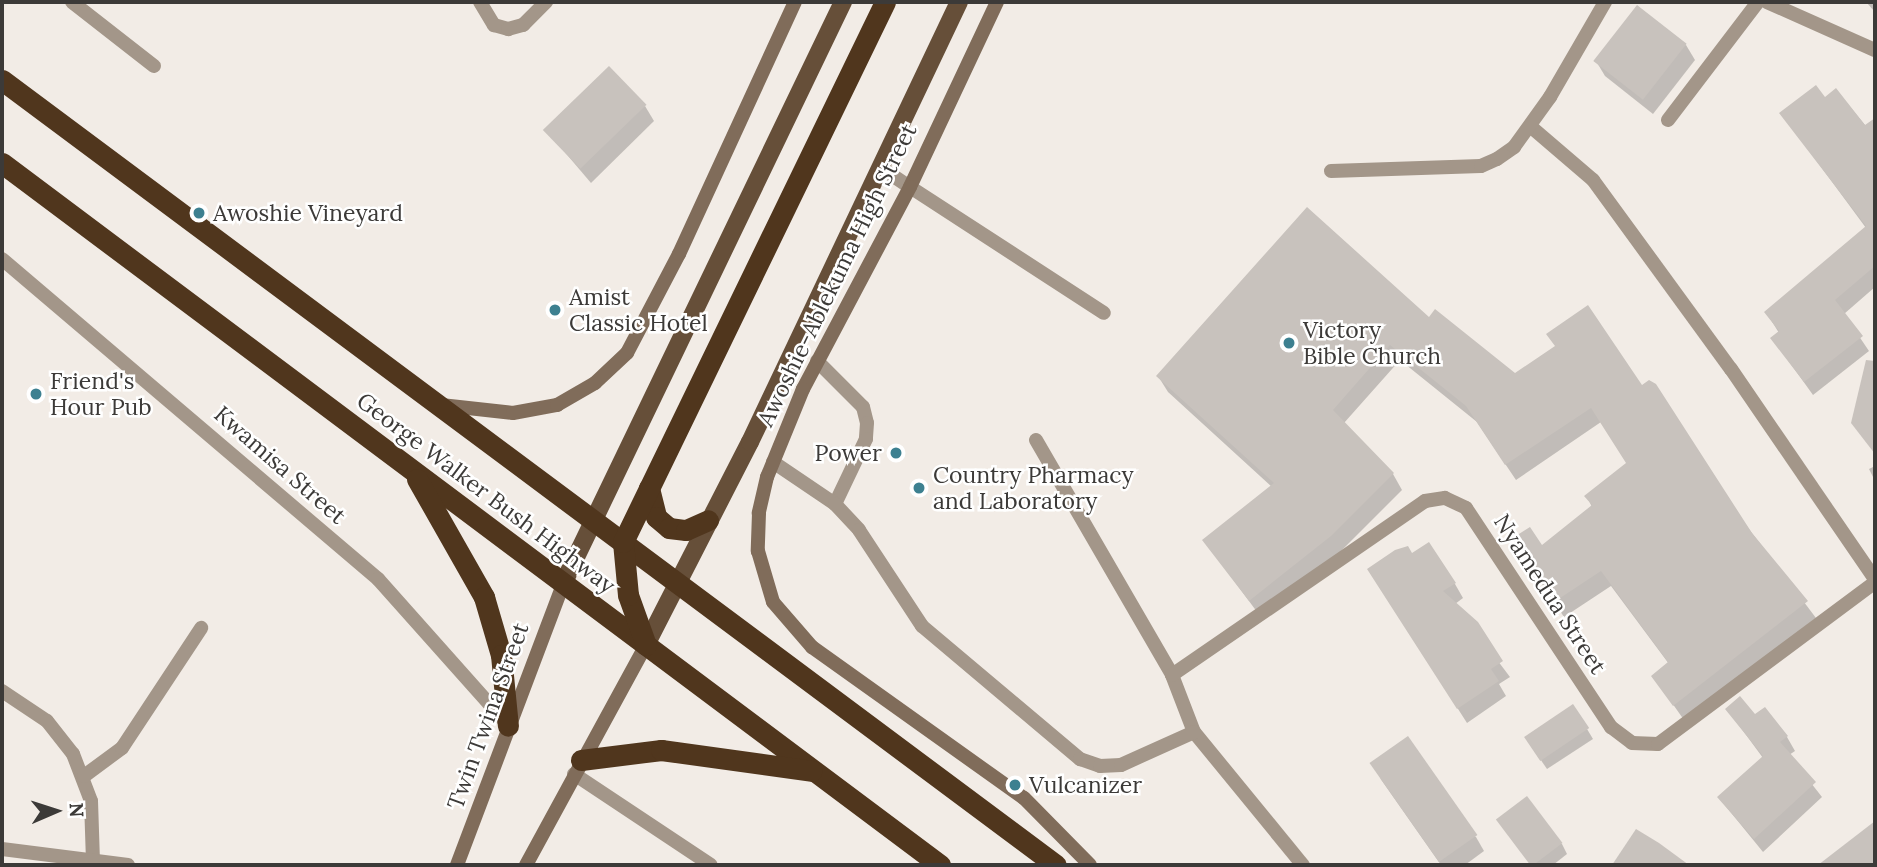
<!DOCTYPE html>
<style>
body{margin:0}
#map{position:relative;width:1877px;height:867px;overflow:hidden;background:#f2ece6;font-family:Lora,serif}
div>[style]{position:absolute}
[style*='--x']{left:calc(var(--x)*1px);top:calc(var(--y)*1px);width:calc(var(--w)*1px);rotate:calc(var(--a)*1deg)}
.shadow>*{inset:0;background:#0003}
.building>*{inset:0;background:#c8c2bd;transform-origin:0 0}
.lane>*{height:14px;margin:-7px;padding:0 7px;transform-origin:7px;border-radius:7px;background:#a39689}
.street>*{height:14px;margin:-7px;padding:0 7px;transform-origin:7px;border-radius:7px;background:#a39689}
.secondary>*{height:14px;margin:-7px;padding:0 7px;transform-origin:7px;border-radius:7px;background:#806c5a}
.primary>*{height:18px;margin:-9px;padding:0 9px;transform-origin:9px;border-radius:9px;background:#664f39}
.highway>*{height:21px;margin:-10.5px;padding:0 10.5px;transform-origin:10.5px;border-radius:10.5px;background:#50361d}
.dots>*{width:19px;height:19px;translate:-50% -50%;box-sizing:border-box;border:4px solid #fff;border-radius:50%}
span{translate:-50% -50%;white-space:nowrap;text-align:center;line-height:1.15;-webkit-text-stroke:5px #fff;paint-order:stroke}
.poi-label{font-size:23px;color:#3c3a38}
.left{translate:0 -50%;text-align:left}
.right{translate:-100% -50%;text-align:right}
.street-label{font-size:23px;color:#3c3a38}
.frame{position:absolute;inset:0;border:4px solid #3c3a38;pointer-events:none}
.north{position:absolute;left:21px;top:776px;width:70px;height:70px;-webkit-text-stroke:5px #fff;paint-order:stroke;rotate:87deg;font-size:19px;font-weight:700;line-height:28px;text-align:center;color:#3c3a38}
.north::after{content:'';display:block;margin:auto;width:24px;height:32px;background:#3c3a38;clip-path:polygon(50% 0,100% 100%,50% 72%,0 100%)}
</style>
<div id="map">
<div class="shadow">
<i style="clip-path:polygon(1866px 2px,1875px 2px,1875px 12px)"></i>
<i style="clip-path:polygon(1686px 45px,1695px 60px,1653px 114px,1605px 76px,1596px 61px)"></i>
<i style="clip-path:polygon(1836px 90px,1875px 137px,1875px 287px,1844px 314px,1869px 351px,1813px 395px,1772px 338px,1779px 333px,1766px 312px,1866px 228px,1782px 114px,1824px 99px)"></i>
<i style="clip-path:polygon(645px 106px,654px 121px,591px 183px,546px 130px)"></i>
<i style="clip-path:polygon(1429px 320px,1515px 375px,1642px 387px,1816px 618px,1684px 720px,1653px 676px,1669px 664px,1611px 586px,1564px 617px,1523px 555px,1542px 548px,1592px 507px,1587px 497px,1628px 464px,1601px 422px,1516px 480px,1477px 422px,1400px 360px,1344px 423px,1393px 474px,1402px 490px,1340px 552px,1260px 616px,1204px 540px,1272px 487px,1168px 392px,1158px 376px)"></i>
<i style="clip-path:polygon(1875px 466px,1875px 481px,1869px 469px)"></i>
<i style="clip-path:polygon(1412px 555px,1455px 584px,1463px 598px,1455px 604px,1510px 677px,1499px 684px,1506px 696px,1467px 723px,1378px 584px)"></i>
<i style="clip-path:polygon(1727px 709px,1755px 716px,1787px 737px,1795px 751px,1789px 755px,1822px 797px,1763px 852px,1719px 798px,1763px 758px)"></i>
<i style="clip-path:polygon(1587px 729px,1593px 739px,1547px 769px,1532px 747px)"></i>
<i style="clip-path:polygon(1380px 778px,1476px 837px,1484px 851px,1465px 865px,1441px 865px)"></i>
<i style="clip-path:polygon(1498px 821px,1562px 844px,1567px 854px,1553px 865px,1531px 865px)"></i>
</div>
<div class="building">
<i style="left:1637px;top:5px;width:63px;height:71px;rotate:38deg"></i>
<i style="left:609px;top:66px;width:54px;height:92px;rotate:46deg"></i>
<i style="clip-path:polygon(1816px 85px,1825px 97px,1836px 88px,1865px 125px,1875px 118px,1875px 266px,1835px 300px,1863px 336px,1804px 382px,1770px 338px,1779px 331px,1764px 312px,1866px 226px,1779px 113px)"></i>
<i style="clip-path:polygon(1307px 207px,1429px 317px,1435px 309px,1515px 373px,1555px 346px,1546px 334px,1588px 305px,1642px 385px,1649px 380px,1656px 384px,1752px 533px,1808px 601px,1673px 706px,1651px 676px,1668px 662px,1601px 571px,1554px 602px,1511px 539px,1530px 527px,1542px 545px,1592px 505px,1584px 496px,1626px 463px,1591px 408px,1505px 465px,1466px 406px,1390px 345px,1333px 410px,1394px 473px,1331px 536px,1249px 601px,1202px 540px,1274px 483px,1156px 376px)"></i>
<i style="clip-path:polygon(1866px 360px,1875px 361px,1875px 454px,1851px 423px)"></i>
<i style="clip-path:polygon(1429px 542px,1456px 583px,1443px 591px,1478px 622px,1503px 661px,1491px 669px,1499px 681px,1457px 709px,1367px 569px,1395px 550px,1408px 546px,1412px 553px)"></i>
<i style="clip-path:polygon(1740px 696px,1755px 714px,1765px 707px,1788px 736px,1780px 742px,1816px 782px,1754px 839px,1717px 797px,1763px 756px,1725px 709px)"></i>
<i style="left:1573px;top:704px;width:29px;height:59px;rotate:56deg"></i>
<i style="left:1408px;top:736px;width:121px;height:47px;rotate:55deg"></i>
<i style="left:1527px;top:796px;width:59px;height:39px;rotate:53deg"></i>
<i style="clip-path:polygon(1875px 821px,1875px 865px,1818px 865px)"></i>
<i style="clip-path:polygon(1636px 829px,1659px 843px,1689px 865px,1612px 865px)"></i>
</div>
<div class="lane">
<i style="--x:1668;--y:120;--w:148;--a:-52.7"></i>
<i style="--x:910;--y:187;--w:231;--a:33"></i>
<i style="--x:817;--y:361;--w:65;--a:45"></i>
<i style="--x:863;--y:407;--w:16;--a:76"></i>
<i style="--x:867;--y:423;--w:16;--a:94"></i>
<i style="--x:866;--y:439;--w:72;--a:115.5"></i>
<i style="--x:2;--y:691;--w:54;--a:33.7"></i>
<i style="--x:47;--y:721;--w:42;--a:51.8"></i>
<i style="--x:73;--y:754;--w:50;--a:69"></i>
<i style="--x:91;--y:801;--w:60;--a:88.1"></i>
<i style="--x:84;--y:776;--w:47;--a:-36.4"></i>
<i style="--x:122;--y:748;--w:144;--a:-56.6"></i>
</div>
<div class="street">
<i style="--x:72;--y:2;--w:104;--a:38"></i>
<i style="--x:480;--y:2;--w:27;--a:59"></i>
<i style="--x:494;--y:25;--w:15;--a:16"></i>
<i style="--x:508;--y:29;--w:16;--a:-15"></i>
<i style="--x:523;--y:25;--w:33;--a:-45"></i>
<i style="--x:1767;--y:2;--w:118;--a:24"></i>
<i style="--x:1530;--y:126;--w:83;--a:40.6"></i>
<i style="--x:1593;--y:180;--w:234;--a:53.9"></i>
<i style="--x:1731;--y:369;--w:255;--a:55.6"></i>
<i style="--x:880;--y:167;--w:36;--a:34"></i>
<i style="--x:1331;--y:171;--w:150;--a:-1.9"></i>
<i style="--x:1481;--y:166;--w:17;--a:-24"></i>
<i style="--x:1497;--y:159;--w:21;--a:-35"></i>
<i style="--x:1514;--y:147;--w:62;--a:-54.2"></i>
<i style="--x:1550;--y:97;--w:110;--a:-59.9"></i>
<i style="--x:2;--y:259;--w:494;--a:40.4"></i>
<i style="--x:378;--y:579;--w:194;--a:48.3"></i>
<i style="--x:1036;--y:440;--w:272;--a:59.9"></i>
<i style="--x:1172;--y:675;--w:61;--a:68.9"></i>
<i style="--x:1194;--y:732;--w:172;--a:50.7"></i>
<i style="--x:773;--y:462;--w:75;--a:34.1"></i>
<i style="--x:835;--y:504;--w:35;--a:47"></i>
<i style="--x:859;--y:530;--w:115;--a:56.7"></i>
<i style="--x:922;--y:626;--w:207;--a:40.1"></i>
<i style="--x:1080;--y:759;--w:21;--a:19"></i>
<i style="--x:1100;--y:766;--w:21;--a:-3"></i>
<i style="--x:1121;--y:765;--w:80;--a:-24.3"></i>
<i style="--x:1172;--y:675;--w:307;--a:-34.5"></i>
<i style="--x:1425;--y:501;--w:20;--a:-9"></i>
<i style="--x:1445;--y:498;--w:23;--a:25"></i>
<i style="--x:1466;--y:508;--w:263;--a:56.5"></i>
<i style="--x:1611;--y:727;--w:26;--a:37"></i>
<i style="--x:1632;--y:743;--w:26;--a:2"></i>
<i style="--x:1658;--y:744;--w:271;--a:-36.7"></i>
<i style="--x:574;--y:774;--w:164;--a:33.6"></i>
<i style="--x:2;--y:849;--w:127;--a:7.2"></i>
</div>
<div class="secondary">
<i style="--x:997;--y:2;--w:204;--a:115.2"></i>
<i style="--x:910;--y:187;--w:229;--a:117.9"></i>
<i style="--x:803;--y:389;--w:95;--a:112.2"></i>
<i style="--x:767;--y:477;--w:37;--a:103"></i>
<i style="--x:759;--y:513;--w:38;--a:92"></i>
<i style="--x:758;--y:551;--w:53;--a:73.6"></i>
<i style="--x:773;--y:602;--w:60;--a:49.1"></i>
<i style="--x:812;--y:647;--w:260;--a:35.5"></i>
<i style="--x:1024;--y:798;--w:94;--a:45.4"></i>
<i style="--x:441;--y:405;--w:72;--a:6.3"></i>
<i style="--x:513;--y:413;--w:45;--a:-10.3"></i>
<i style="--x:557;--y:405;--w:44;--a:-30.1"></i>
<i style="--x:595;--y:383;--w:44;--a:-43.2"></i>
<i style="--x:627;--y:353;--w:112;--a:-62.3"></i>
<i style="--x:679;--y:254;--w:277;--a:-65.3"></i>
<i style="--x:457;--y:865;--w:300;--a:-69.3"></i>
<i style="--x:526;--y:865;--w:251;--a:-61.4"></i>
</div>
<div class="primary">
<i style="--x:563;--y:584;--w:646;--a:-64.31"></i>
<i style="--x:646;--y:645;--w:228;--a:-62.9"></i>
<i style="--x:750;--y:442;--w:487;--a:-64.6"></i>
</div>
<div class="highway">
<i style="--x:2;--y:80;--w:1314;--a:36.68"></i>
<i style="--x:2;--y:163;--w:1172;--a:36.81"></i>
<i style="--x:417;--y:479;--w:136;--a:60.4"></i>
<i style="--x:484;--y:597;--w:60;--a:73.7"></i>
<i style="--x:501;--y:655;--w:71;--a:84.4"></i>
<i style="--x:649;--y:488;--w:30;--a:76"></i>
<i style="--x:656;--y:517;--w:17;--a:40"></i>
<i style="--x:669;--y:528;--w:17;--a:7"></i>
<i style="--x:686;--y:530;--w:24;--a:-24"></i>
<i style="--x:646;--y:645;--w:53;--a:-109.8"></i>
<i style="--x:628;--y:595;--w:53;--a:-95.4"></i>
<i style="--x:623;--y:542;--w:600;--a:-64.12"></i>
<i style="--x:581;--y:760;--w:81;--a:-7.1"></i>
<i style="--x:661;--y:750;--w:152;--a:7.9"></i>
</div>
<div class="dots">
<i style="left:199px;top:213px;background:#3d8090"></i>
<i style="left:555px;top:310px;background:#3d8090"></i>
<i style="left:1289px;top:343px;background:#3d8090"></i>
<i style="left:36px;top:394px;background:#3d8090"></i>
<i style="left:896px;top:453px;background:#3d8090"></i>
<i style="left:919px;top:488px;background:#3d8090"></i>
<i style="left:1015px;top:785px;background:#3d8090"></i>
</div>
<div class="poi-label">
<span class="left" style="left:213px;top:213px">Awoshie Vineyard</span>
<span class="left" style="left:569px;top:310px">Amist<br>Classic Hotel</span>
<span class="left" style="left:1303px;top:343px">Victory<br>Bible Church</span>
<span class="left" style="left:50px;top:394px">Friend's<br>Hour Pub</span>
<span class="right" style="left:882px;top:453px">Power</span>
<span class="left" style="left:933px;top:488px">Country Pharmacy<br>and Laboratory</span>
<span class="left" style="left:1029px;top:785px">Vulcanizer</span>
</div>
<div class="street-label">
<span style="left:837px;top:275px;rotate:-64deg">Awoshie-Ablekuma High Street</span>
<span style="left:280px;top:465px;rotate:41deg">Kwamisa Street</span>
<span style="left:486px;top:493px;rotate:37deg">George Walker Bush Highway</span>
<span style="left:1550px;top:594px;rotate:57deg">Nyamedua Street</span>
<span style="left:488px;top:716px;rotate:-70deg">Twin Twina Street</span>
</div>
<div class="frame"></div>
<div class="north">N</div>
</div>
